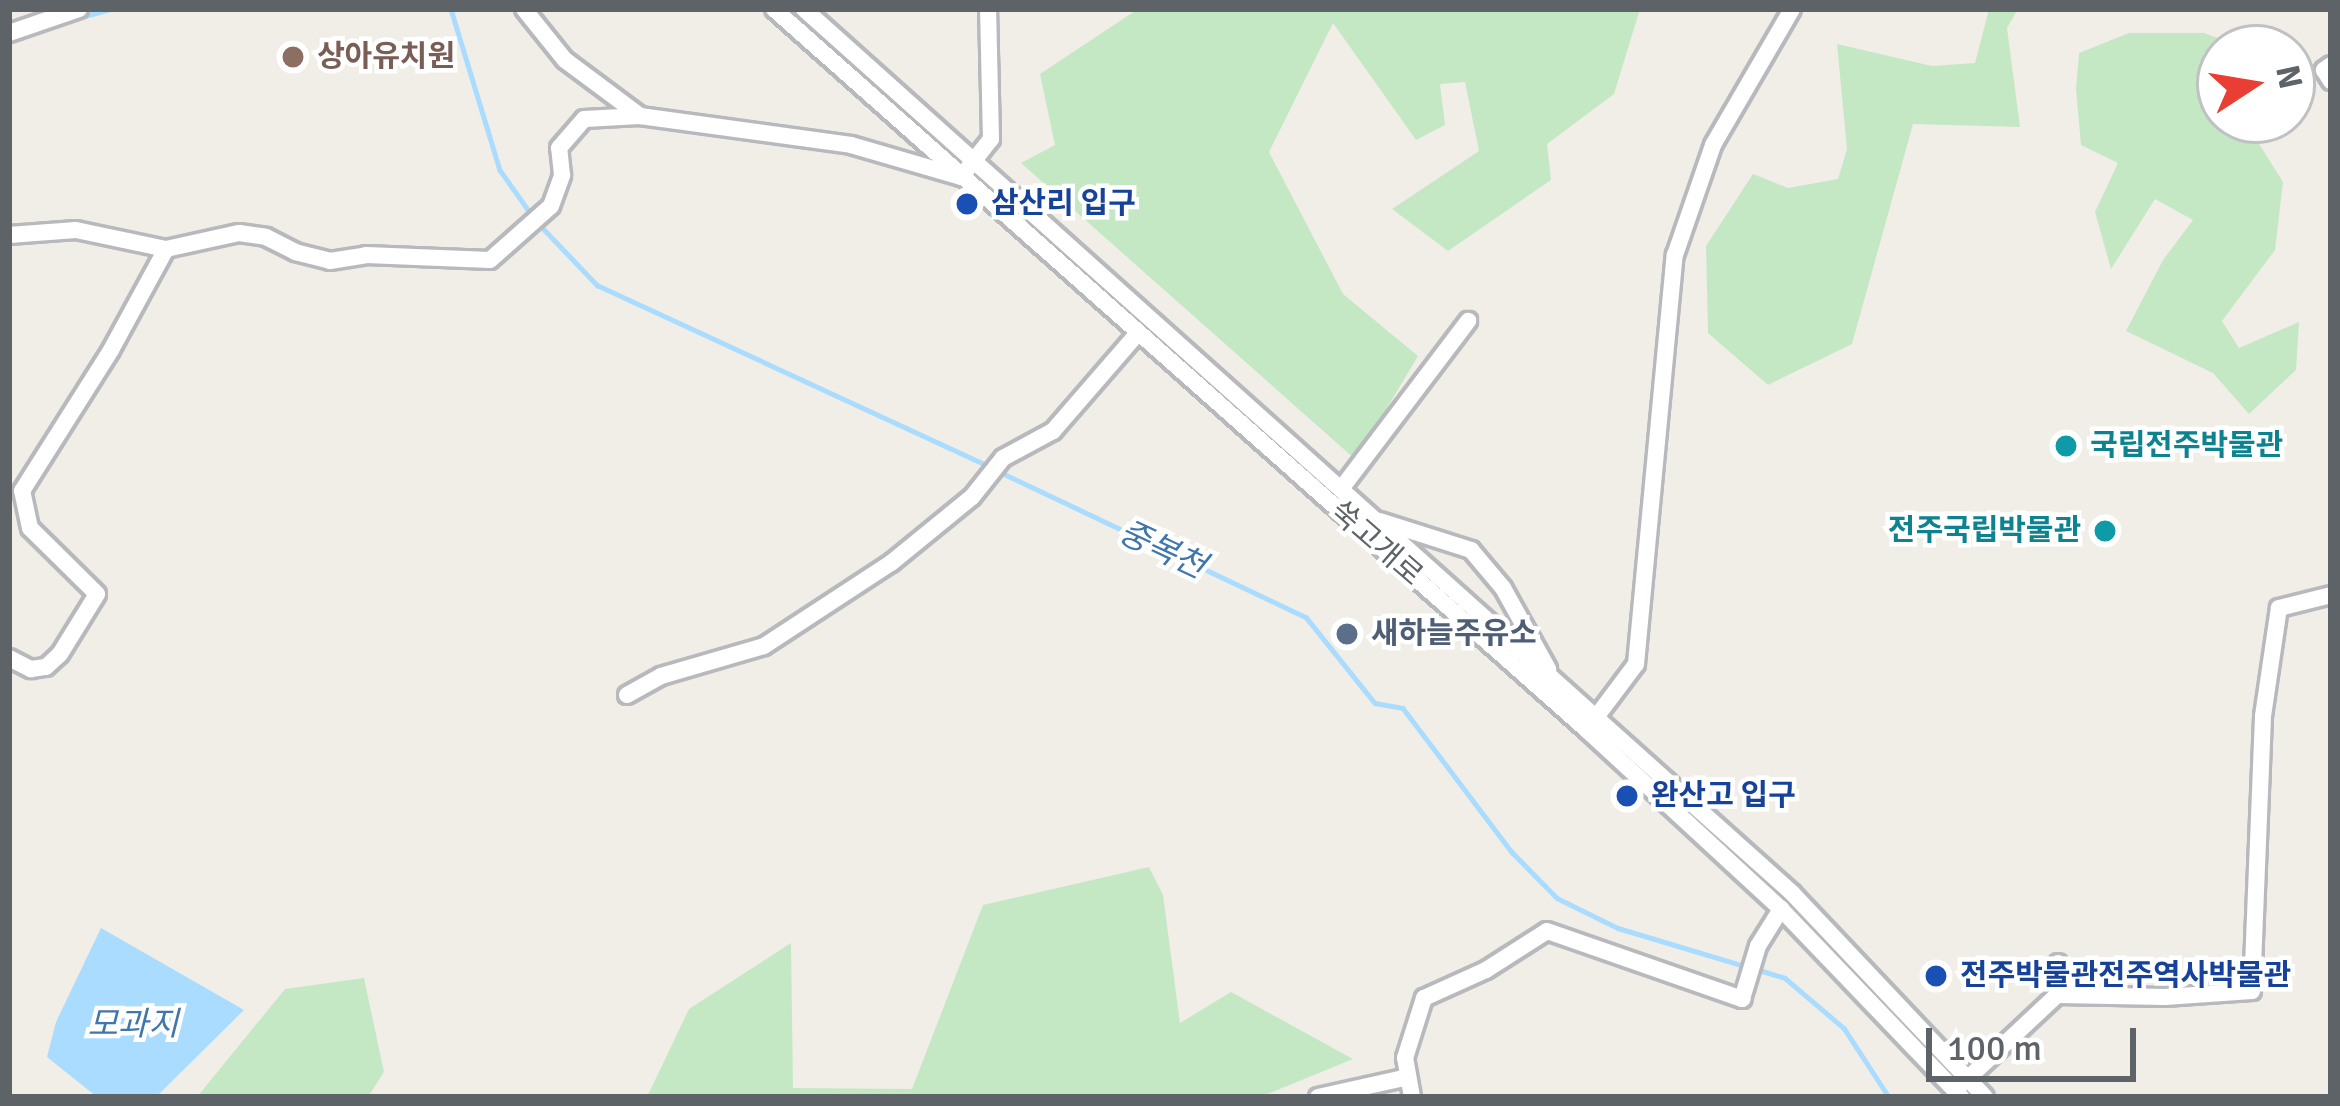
<!DOCTYPE html>
<meta charset="utf-8">
<style>
body{margin:0}
#map{position:relative;width:2340px;height:1106px;overflow:hidden;background:#f1eee7;font-family:Signika,"Noto Sans KR",sans-serif}
div>[style]{position:absolute}
[style*='--x']{left:calc(var(--x)*1px);top:calc(var(--y)*1px);width:calc(var(--w)*1px);rotate:calc(var(--a)*1deg)}
.green>*{inset:0;background:#c5e8c4}
.water>*{inset:0;background:#a9dcff}
.stream>*{height:4.5px;margin:-2.25px;padding:0 2.25px;transform-origin:2.25px;border-radius:2.25px;background:#a9dcff}
.roads{filter:drop-shadow(3px 0 #b7b9bd) drop-shadow(-3px 0 #b7b9bd) drop-shadow(0 3px #b7b9bd) drop-shadow(0 -3px #b7b9bd)}
.minor>*{height:16px;margin:-8px;padding:0 8px;transform-origin:8px;border-radius:8px;background:#fff}
.dots>*{width:33px;height:33px;translate:-50% -50%;box-sizing:border-box;border:6px solid #fff;border-radius:50%}
span{translate:-50% -50%;white-space:nowrap;text-align:center;line-height:1.15;-webkit-text-stroke:9px #fff;paint-order:stroke}
.education-label{font-size:30px;color:#785e54;font-weight:700}
.left{translate:0 -50%;text-align:left}
.transit-label{font-size:30px;color:#164399;font-weight:700}
.culture-label{font-size:30px;color:#0d838f;font-weight:700}
.right{translate:-100% -50%;text-align:right}
.street-label{font-size:30px;color:#5e6367}
.service-label{font-size:30px;color:#4e5e75;font-weight:700}
.water-label{font-size:33px;color:#4176aa;font-style:italic}
.frame{position:absolute;inset:0;border:12px solid #5e6367;pointer-events:none}
.north{position:absolute;left:2196px;top:24px;width:120px;height:120px;box-sizing:border-box;background:#fff;border:3px solid #bfc1c2;border-radius:50%;rotate:78deg;font-size:33px;font-weight:700;line-height:48px;text-align:center;color:#5e6367}
.north::after{content:'';display:block;margin:auto;width:42px;height:54px;background:#ea3d34;clip-path:polygon(50% 0,100% 100%,50% 72%,0 100%)}
.scale{position:absolute;left:1926px;top:1028px;width:210px;height:54px;box-sizing:border-box;border:6px solid #5e6367;border-top:0;padding-left:15px;font-size:36px;line-height:42px;white-space:nowrap;color:#5e6367;-webkit-text-stroke:9px #fff;paint-order:stroke}
</style>
<div id="map">
<div class="green">
<i style="clip-path:polygon(1138px 9px,1640px 9px,1614px 94px,1547px 144px,1551px 180px,1448px 251px,1392px 209px,1479px 151px,1465px 82px,1440px 84px,1445px 125px,1416px 140px,1333px 23px,1269px 152px,1343px 294px,1418px 356px,1356px 460px,1021px 163px,1055px 145px,1040px 74px)"></i>
<i style="clip-path:polygon(1989px 9px,2018px 9px,2007px 28px,2020px 127px,1913px 124px,1852px 344px,1768px 385px,1708px 333px,1706px 246px,1753px 174px,1788px 188px,1838px 179px,1847px 149px,1837px 44px,1932px 66px,1975px 63px)"></i>
<i style="clip-path:polygon(2129px 33px,2204px 33px,2244px 48px,2220px 48px,2220px 120px,2244px 120px,2283px 182px,2275px 250px,2222px 321px,2239px 348px,2299px 322px,2296px 370px,2249px 414px,2213px 373px,2126px 331px,2163px 260px,2193px 220px,2155px 199px,2111px 269px,2095px 212px,2118px 163px,2081px 145px,2076px 89px,2079px 53px)"></i>
<i style="clip-path:polygon(1149px 867px,1163px 895px,1180px 1023px,1231px 992px,1353px 1059px,1260px 1097px,647px 1097px,689px 1009px,791px 943px,793px 1088px,912px 1089px,983px 905px)"></i>
<i style="clip-path:polygon(364px 978px,384px 1072px,368px 1097px,197px 1097px,285px 989px)"></i>
</div>
<div class="water">
<i style="clip-path:polygon(101px 928px,244px 1010px,156px 1097px,97px 1097px,47px 1057px,56px 1022px)"></i>
</div>
<div class="stream">
<i style="--x:451;--y:9;--w:168;--a:73.1"></i>
<i style="--x:500;--y:170;--w:54;--a:54.8"></i>
<i style="--x:77;--y:18;--w:35;--a:-15"></i>
<i style="--x:538;--y:223;--w:86;--a:46.4"></i>
<i style="--x:597;--y:285;--w:431;--a:24.8"></i>
<i style="--x:998;--y:471;--w:341;--a:25.4"></i>
<i style="--x:1306;--y:617;--w:110;--a:51.3"></i>
<i style="--x:1375;--y:703;--w:28;--a:10"></i>
<i style="--x:1403;--y:708;--w:181;--a:52.9"></i>
<i style="--x:1512;--y:852;--w:64;--a:45.6"></i>
<i style="--x:1557;--y:898;--w:68;--a:26.2"></i>
<i style="--x:1618;--y:928;--w:133;--a:16.7"></i>
<i style="--x:1756;--y:969;--w:30;--a:17"></i>
<i style="--x:1785;--y:978;--w:77;--a:40.3"></i>
<i style="--x:1844;--y:1028;--w:82;--a:56.9"></i>
</div>
<div class="roads">
<div class="minor">
<i style="--x:524;--y:9;--w:65;--a:51.2"></i>
<i style="--x:565;--y:60;--w:94;--a:36.7"></i>
<i style="--x:774;--y:9;--w:1087;--a:41.57"></i>
<i style="--x:1587;--y:730;--w:264;--a:42.7"></i>
<i style="--x:1781;--y:909;--w:260;--a:46.2"></i>
<i style="--x:804;--y:9;--w:1327;--a:41.82"></i>
<i style="--x:1793;--y:894;--w:279;--a:46.6"></i>
<i style="--x:9;--y:33;--w:74;--a:-18.9"></i>
<i style="--x:2331;--y:65;--w:9;--a:144"></i>
<i style="--x:2324;--y:70;--w:13;--a:58"></i>
<i style="--x:9;--y:235;--w:67;--a:-4.3"></i>
<i style="--x:76;--y:230;--w:92;--a:11.9"></i>
<i style="--x:1341;--y:489;--w:211;--a:-52.9"></i>
<i style="--x:1380;--y:521;--w:96;--a:17.7"></i>
<i style="--x:1471;--y:550;--w:50;--a:49.9"></i>
<i style="--x:1503;--y:588;--w:93;--a:60.9"></i>
<i style="--x:9;--y:658;--w:25;--a:27"></i>
<i style="--x:31;--y:669;--w:15;--a:-8"></i>
<i style="--x:46;--y:667;--w:19;--a:-43"></i>
<i style="--x:60;--y:654;--w:70;--a:-58.3"></i>
<i style="--x:97;--y:594;--w:94;--a:-135.4"></i>
<i style="--x:30;--y:528;--w:38;--a:-102"></i>
<i style="--x:22;--y:491;--w:167;--a:-57.7"></i>
<i style="--x:111;--y:350;--w:115;--a:-61.4"></i>
<i style="--x:166;--y:249;--w:75;--a:-12.4"></i>
<i style="--x:239;--y:233;--w:27;--a:8"></i>
<i style="--x:266;--y:237;--w:33;--a:27"></i>
<i style="--x:295;--y:252;--w:36;--a:14"></i>
<i style="--x:330;--y:261;--w:36;--a:-9"></i>
<i style="--x:366;--y:255;--w:124;--a:2.3"></i>
<i style="--x:490;--y:260;--w:81;--a:-41.5"></i>
<i style="--x:551;--y:206;--w:33;--a:-70"></i>
<i style="--x:562;--y:175;--w:27;--a:-96"></i>
<i style="--x:559;--y:148;--w:38;--a:-49"></i>
<i style="--x:584;--y:119;--w:56;--a:-3.1"></i>
<i style="--x:640;--y:116;--w:213;--a:7.8"></i>
<i style="--x:851;--y:145;--w:115;--a:16.2"></i>
<i style="--x:961;--y:177;--w:48;--a:-51.7"></i>
<i style="--x:991;--y:139;--w:130;--a:-91.3"></i>
<i style="--x:627;--y:695;--w:39;--a:-29"></i>
<i style="--x:661;--y:676;--w:107;--a:-16.2"></i>
<i style="--x:764;--y:646;--w:152;--a:-33.2"></i>
<i style="--x:891;--y:563;--w:104;--a:-39.2"></i>
<i style="--x:972;--y:497;--w:50;--a:-51.5"></i>
<i style="--x:1003;--y:458;--w:57;--a:-28.4"></i>
<i style="--x:1053;--y:431;--w:128;--a:-49.1"></i>
<i style="--x:1594;--y:720;--w:70;--a:-53.1"></i>
<i style="--x:1636;--y:664;--w:411;--a:-84.6"></i>
<i style="--x:1675;--y:255;--w:116;--a:-70.9"></i>
<i style="--x:1713;--y:145;--w:157;--a:-59.8"></i>
<i style="--x:2057;--y:995;--w:108;--a:1.1"></i>
<i style="--x:2165;--y:997;--w:87;--a:-3.9"></i>
<i style="--x:2252;--y:991;--w:275;--a:-87.7"></i>
<i style="--x:2263;--y:716;--w:109;--a:-81.6"></i>
<i style="--x:2279;--y:608;--w:54;--a:-14"></i>
<i style="--x:1963;--y:1083;--w:129;--a:-43.1"></i>
<i style="--x:2057;--y:995;--w:32;--a:-88"></i>
<i style="--x:1318;--y:1097;--w:92;--a:-12.5"></i>
<i style="--x:1412;--y:1097;--w:40;--a:-100"></i>
<i style="--x:1405;--y:1058;--w:63;--a:-72.4"></i>
<i style="--x:1424;--y:998;--w:68;--a:-24.3"></i>
<i style="--x:1486;--y:970;--w:72;--a:-32.6"></i>
<i style="--x:1547;--y:931;--w:207;--a:19.2"></i>
<i style="--x:1742;--y:999;--w:55;--a:-73.2"></i>
<i style="--x:1758;--y:946;--w:44;--a:-58.1"></i>
</div>
</div>
<div class="dots">
<i style="left:293px;top:57px;background:#8d6e63"></i>
<i style="left:967px;top:204px;background:#1a4fb4"></i>
<i style="left:2066px;top:446px;background:#0f9aa8"></i>
<i style="left:2105px;top:531px;background:#0f9aa8"></i>
<i style="left:1347px;top:634px;background:#5c6f8a"></i>
<i style="left:1627px;top:796px;background:#1a4fb4"></i>
<i style="left:1936px;top:976px;background:#1a4fb4"></i>
</div>
<div class="education-label">
<span class="left" style="left:317px;top:57px">상아유치원</span>
</div>
<div class="transit-label">
<span class="left" style="left:991px;top:204px">삼산리 입구</span>
<span class="left" style="left:1651px;top:796px">완산고 입구</span>
<span class="left" style="left:1960px;top:976px">전주박물관전주역사박물관</span>
</div>
<div class="culture-label">
<span class="left" style="left:2090px;top:446px">국립전주박물관</span>
<span class="right" style="left:2081px;top:531px">전주국립박물관</span>
</div>
<div class="street-label">
<span style="left:1376px;top:544px;rotate:41deg">쑥고개로</span>
</div>
<div class="service-label">
<span class="left" style="left:1371px;top:634px">새하늘주유소</span>
</div>
<div class="water-label">
<span style="left:1162px;top:550px;rotate:25deg">중복천</span>
<span style="left:133px;top:1025px">모과지</span>
</div>
<div class="frame"></div>
<div class="north">N</div>
<div class="scale">100 m</div>
</div>
